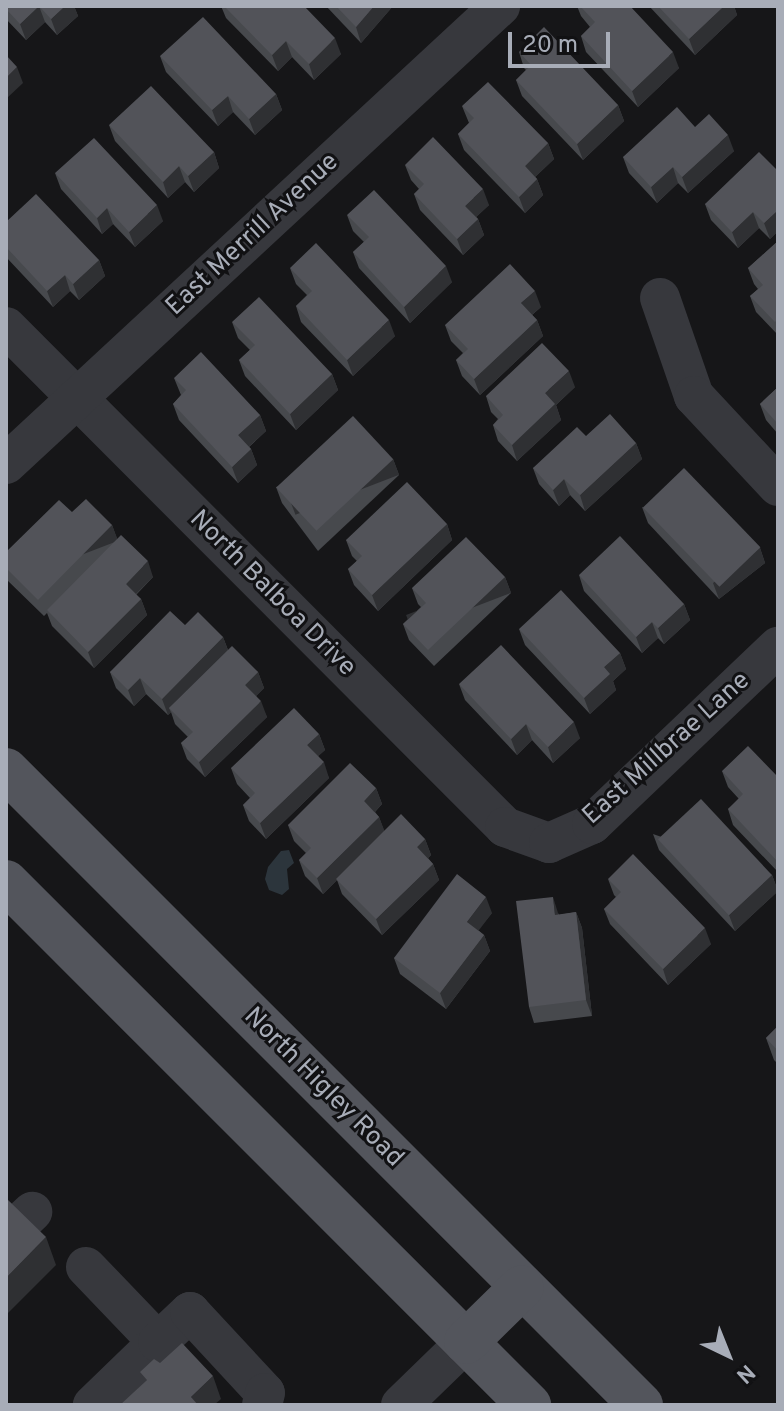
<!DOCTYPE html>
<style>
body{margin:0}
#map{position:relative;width:784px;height:1411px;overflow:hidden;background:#161618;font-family:Overpass,sans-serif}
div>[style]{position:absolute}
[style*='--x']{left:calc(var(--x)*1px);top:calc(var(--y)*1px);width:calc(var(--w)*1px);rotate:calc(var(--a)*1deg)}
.water>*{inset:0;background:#2c353c}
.minor>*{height:40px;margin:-20px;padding:0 20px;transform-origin:20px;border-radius:20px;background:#37383d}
.major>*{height:44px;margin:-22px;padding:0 22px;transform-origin:22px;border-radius:22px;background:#53555c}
.wall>*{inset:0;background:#47494d}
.shaded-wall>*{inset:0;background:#2f3033;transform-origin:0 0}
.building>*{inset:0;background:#525359;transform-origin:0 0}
span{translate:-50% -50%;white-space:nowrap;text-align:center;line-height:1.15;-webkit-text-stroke:6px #111113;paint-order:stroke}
.street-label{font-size:26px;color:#a8adb8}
.frame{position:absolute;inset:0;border:8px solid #a8adb8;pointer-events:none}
.north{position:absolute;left:688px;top:1315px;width:80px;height:80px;-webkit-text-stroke:6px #111113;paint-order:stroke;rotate:137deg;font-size:22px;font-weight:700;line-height:32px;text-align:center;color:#a8adb8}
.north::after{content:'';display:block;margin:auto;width:28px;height:36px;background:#a8adb8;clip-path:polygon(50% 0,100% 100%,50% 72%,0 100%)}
.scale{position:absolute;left:508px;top:32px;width:102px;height:36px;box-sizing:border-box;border:4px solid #a8adb8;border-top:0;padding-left:10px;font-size:24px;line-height:28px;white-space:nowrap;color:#a8adb8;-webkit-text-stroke:6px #111113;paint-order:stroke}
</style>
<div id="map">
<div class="water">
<i style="clip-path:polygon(289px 850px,294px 863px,287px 869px,289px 889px,282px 895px,269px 890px,265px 879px,268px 867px,281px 851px)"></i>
</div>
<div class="minor">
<i style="--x:660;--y:298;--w:104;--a:70.9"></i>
<i style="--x:694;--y:396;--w:123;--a:47"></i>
<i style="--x:6;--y:327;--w:706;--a:45.06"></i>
<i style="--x:505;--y:827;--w:47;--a:20"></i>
<i style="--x:549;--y:843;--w:47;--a:-23.8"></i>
<i style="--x:592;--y:824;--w:257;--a:-43.6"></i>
<i style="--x:6;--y:464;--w:674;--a:-42.83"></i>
<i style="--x:17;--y:1226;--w:21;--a:-43"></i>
<i style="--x:86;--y:1267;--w:104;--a:46.2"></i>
<i style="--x:158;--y:1342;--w:91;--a:135.9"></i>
<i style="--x:158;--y:1342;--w:44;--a:-43.2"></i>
<i style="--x:190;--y:1312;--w:110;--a:47.2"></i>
<i style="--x:265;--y:1393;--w:12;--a:104"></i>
<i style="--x:401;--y:1405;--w:91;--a:-44.1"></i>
</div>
<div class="major">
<i style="--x:6;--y:770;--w:898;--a:45"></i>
<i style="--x:6;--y:882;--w:740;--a:45"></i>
<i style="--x:466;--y:1342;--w:78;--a:-44.5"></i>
</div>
<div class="wall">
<i style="clip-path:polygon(6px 6px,74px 6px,78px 16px,57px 35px,45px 22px,26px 40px,6px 19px)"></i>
<i style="clip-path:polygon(221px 6px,304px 6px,341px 54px,314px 80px,292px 57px,278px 71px,226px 18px)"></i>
<i style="clip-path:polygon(326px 6px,393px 6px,361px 43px)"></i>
<i style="clip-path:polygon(577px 6px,630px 6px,679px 68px,638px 107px,586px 52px,581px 36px,590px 27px,581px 16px)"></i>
<i style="clip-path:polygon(649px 6px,734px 6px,737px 15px,695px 55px)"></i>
<i style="clip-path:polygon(519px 52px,618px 105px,624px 121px,583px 160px,522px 96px,516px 80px,526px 70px,524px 68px)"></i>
<i style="clip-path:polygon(160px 56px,276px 94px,282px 110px,255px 135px,233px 112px,218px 126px,166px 72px)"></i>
<i style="clip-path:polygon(462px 106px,548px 143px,554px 159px,535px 177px,537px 179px,543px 195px,525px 213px,464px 150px,458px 134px,469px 123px)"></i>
<i style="clip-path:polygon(109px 125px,214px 152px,219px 168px,194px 192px,185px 182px,168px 198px,115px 141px)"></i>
<i style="clip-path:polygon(695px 127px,734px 151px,688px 193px,678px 183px,657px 203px,629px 173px,623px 157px)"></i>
<i style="clip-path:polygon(405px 165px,489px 205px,476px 217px,478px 219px,484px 235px,463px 255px,420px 210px,414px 194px,419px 189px,411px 180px)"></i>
<i style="clip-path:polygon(778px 171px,778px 231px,770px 239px,759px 228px,738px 248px,711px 220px,705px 204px)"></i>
<i style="clip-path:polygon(55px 173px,163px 221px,135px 247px,113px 224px,102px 234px,61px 189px)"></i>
<i style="clip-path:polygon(347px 215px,452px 282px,410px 323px,359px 268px,353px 252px,364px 242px,353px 231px)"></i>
<i style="clip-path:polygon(6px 222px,99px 260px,105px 276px,79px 300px,70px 291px,53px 307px,6px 257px)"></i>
<i style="clip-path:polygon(778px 241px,778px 335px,756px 312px,750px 296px,758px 289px,754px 284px,748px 268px)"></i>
<i style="clip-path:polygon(290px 268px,395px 336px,353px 376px,301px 322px,296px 306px,307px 295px,296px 284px)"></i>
<i style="clip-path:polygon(541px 307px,532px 315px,537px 320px,543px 336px,480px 395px,462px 376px,456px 360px,463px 353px,451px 341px,445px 325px)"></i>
<i style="clip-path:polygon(232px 322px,332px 374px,338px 390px,296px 430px,245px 376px,239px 360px,250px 350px,238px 338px)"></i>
<i style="clip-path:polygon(174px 378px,260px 415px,266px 431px,249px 447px,251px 449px,257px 465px,238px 483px,179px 420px,173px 404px,181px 395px)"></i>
<i style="clip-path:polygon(575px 387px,556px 405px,561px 420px,517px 461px,498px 441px,493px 425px,498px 419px,491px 412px,486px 396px)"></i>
<i style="clip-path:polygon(778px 387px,778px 434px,766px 420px,760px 404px)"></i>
<i style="clip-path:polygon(586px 436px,636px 443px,642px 459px,585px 511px,570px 495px,559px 506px,539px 484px,533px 468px)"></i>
<i style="clip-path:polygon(393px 459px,399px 475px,318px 551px,282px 503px,276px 487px)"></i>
<i style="clip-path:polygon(642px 507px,760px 548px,765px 563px,719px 599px,648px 523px)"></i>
<i style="clip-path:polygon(72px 512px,112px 525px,117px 539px,153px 577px,136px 595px,141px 599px,147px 615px,94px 668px,52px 626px,47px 613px,44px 616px,6px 579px,6px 552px)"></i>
<i style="clip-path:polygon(447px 524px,452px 540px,378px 611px,354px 585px,348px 569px,357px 561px,352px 556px,346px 540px)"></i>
<i style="clip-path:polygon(579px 575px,684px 604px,690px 620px,664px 644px,658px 638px,642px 653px,584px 591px)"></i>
<i style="clip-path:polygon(505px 577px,511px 593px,434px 666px,409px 640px,403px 624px,421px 607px,418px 604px,412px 588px)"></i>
<i style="clip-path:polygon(185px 625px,223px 637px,228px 650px,258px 672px,264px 688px,256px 696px,267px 717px,205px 777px,187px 759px,181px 743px,188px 737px,175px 724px,171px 712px,168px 715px,146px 694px,134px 706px,116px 688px,110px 672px)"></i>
<i style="clip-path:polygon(519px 629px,620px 653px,626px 669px,613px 681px,616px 690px,590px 714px,525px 645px)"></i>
<i style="clip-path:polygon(459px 684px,580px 738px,553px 763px,532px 740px,517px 755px,465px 700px)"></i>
<i style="clip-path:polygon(319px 734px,325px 750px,318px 756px,329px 778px,266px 839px,249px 821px,243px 805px,250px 798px,237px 784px,231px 768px)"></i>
<i style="clip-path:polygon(722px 771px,778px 777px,778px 872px,733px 825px,728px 809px,739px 799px,728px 787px)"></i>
<i style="clip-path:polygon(376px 788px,382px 804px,375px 812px,379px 817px,384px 831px,425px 839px,431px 855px,428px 858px,433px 864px,439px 880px,382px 935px,342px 894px,337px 880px,323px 894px,305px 876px,299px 860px,306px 853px,294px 841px,288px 825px)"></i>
<i style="clip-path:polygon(653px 834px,772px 875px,778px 891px,735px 931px,659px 850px)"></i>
<i style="clip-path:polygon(608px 879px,711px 944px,668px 985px,610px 924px,604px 909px,616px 897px,614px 895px)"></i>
<i style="clip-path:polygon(576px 912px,582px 928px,592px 1016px,534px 1023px,529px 1007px,558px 913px,559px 915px)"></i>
<i style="clip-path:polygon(492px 913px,478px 930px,484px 935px,490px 951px,446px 1009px,400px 974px,394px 958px)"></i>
<i style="clip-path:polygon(778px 1026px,778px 1064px,774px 1060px,766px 1038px)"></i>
</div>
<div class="shaded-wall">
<i style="clip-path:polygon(39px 6px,45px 22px,26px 40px,20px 24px)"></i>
<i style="clip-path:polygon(65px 6px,74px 6px,78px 16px,57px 35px,51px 19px)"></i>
<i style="clip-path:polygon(374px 6px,393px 6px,361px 43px,356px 27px)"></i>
<i style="clip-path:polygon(724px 6px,734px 6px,737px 15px,695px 55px,689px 39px)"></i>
<i style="clip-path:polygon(335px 38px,341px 54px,314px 80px,309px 64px)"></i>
<i style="clip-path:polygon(286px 41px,292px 57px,278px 71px,272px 55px)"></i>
<i style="clip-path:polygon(673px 52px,679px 68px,638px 107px,632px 91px)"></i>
<i style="clip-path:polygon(17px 67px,23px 83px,6px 99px,6px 78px)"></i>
<i style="clip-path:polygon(276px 94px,282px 110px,255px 135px,249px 119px)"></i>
<i style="clip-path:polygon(228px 96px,233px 112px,218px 126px,212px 110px)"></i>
<i style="clip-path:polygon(618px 105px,624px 121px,583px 160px,577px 144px)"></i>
<i style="clip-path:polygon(728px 135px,734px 151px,688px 193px,682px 177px)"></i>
<i style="clip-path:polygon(548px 143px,554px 159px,530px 182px,525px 166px)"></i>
<i style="clip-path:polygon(214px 152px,219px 168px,194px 192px,188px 176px)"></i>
<i style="clip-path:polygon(179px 166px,185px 182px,168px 198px,163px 182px)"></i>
<i style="clip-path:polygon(673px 167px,678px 183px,657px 203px,651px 187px)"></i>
<i style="clip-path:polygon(537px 179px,543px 195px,525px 213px,519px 197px)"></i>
<i style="clip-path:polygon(483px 189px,489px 205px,471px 222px,465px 206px)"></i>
<i style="clip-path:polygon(157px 205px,163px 221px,135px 247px,129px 232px)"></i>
<i style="clip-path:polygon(107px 208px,113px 224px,102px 234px,97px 218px)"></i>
<i style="clip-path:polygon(778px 210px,778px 231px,770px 239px,764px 223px)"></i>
<i style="clip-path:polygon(753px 212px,759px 228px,738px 248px,732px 232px)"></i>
<i style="clip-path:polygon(478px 219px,484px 235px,463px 255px,457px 239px)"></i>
<i style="clip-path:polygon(99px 260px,105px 276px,79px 300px,73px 284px)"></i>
<i style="clip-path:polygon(446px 266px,452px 282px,410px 323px,404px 307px)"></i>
<i style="clip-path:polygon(65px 275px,70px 291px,53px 307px,47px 291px)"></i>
<i style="clip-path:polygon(535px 291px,541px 307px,527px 319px,521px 303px)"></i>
<i style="clip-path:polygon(389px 320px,395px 336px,353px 376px,347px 360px)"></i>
<i style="clip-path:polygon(537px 320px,543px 336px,480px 395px,474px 379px)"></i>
<i style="clip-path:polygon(569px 371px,575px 387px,556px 405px,561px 420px,517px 461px,512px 445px,545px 393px)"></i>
<i style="clip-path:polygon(332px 374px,338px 390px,296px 430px,290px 414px)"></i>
<i style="clip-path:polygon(260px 415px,266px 431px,244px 451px,238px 435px)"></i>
<i style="clip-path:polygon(636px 443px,642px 459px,585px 511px,580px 495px)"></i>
<i style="clip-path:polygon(251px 449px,257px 465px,238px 483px,232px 467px)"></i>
<i style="left:393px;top:459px;width:17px;height:111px;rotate:69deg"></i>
<i style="clip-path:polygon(564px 479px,570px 495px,559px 506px,553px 490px)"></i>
<i style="clip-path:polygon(447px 524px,452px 540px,378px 611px,372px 595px)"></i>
<i style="left:112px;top:525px;width:17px;height:105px;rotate:69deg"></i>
<i style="clip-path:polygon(760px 548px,765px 563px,719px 599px,713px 583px)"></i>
<i style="clip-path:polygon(148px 561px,153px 577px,131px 599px,126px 584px)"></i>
<i style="left:505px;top:577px;width:17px;height:106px;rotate:69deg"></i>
<i style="clip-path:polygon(141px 599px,147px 615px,94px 668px,88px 652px)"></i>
<i style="clip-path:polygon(684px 604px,690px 620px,664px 644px,658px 628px)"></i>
<i style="clip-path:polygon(652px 622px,658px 638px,642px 653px,636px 637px)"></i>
<i style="clip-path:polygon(223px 637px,229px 653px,169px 708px,171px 712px,168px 715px,162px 699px)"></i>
<i style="clip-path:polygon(620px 653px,626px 669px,613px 681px,616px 690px,590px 714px,584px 698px,604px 667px)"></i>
<i style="clip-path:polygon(258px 672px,264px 688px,251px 701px,245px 685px)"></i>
<i style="clip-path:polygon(140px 678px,146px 694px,134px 706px,128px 690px)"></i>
<i style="clip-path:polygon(261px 701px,267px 717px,205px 777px,199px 762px)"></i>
<i style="clip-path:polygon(574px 722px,580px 738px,553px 763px,548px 747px)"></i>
<i style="clip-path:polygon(526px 724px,532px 740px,517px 755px,511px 739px)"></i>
<i style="clip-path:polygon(319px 734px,325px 750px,313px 761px,307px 745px)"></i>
<i style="clip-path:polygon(324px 762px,329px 778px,266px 839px,260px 823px)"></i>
<i style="clip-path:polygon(376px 788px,382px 804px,370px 817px,364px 801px)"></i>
<i style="clip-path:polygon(379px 817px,385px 832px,323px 894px,317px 878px)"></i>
<i style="clip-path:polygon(425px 839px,431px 855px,423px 863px,417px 847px)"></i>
<i style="clip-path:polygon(433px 864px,439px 880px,382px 935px,376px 919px)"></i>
<i style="clip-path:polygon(772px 875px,778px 891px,735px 931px,729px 915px)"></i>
<i style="clip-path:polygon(486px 897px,492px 913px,473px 938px,467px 922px)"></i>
<i style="clip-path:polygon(553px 897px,558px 913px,560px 931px,555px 915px)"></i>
<i style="clip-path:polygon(576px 912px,582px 928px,592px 1016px,586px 1000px)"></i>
<i style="clip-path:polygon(705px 928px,711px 944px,668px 985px,663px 969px)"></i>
<i style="clip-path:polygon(484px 935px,490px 951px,446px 1009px,440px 993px)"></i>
<i style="clip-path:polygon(46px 1237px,56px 1265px,6px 1315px,6px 1278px)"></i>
<i style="clip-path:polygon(213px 1376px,221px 1399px,214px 1405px,194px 1405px,191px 1397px)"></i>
</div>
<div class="building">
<i style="clip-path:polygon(6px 6px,65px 6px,51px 19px,39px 6px,20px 24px,6px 9px)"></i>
<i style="clip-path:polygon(224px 6px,304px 6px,335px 38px,309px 64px,286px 41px,272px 55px)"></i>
<i style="clip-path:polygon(336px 6px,374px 6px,356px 27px)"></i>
<i style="clip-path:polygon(580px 6px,630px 6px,673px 52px,632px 91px,581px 36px,595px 22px)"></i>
<i style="clip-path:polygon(658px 6px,724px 6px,689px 39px)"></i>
<i style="clip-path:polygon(203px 17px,276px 94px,249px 119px,228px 96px,212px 110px,160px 56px)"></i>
<i style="clip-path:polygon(544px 27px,618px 105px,577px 144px,516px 80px,531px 65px,519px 52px)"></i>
<i style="clip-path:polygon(6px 55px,17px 67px,6px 78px)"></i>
<i style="clip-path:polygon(488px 82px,548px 143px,525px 166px,537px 179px,519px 197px,458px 134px,474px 118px,462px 106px)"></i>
<i style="clip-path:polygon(151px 86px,214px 152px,188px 176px,179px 166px,163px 182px,109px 125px)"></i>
<i style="clip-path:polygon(677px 107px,695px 127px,709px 114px,728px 135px,682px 177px,673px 167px,651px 187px,623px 157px)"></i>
<i style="clip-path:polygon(433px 137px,483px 189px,465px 206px,478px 219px,457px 239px,414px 194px,424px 184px,405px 165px)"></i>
<i style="clip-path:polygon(94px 138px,157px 205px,129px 232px,107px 208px,97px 218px,55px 173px)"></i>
<i style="clip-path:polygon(759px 152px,778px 171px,778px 210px,764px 223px,753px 212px,732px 232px,705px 204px)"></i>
<i style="clip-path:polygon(374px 190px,446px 266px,404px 307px,353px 252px,369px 237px,347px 215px)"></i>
<i style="clip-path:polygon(36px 194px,99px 260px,73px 284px,65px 275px,47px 291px,6px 247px,6px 222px)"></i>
<i style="clip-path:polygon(778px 241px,778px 319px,775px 322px,750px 296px,763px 285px,748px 268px)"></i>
<i style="clip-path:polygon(316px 243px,389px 320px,347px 360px,296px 306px,312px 291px,290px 268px)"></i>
<i style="clip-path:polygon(510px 264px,535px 291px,521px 303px,537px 320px,474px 379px,456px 360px,468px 349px,445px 325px)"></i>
<i style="clip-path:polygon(259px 297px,332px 374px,290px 414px,239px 360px,255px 345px,232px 322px)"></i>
<i style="clip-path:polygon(542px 343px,569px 371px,545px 393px,555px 404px,512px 445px,493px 425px,503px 415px,486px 396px)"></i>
<i style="clip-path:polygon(201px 352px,260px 415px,238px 435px,251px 449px,232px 467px,173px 404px,186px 390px,174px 378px)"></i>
<i style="clip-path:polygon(778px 387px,778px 424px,760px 404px)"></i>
<i style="clip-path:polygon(610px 414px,636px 443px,580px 495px,564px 479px,553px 490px,533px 468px,577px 427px,586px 436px)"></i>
<i style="left:353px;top:416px;width:59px;height:105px;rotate:47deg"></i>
<i style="left:684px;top:468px;width:110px;height:57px;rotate:46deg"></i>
<i style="clip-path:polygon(407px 482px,447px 524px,372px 595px,348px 569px,362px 556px,346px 540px)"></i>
<i style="clip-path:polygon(86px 499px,112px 525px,38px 600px,6px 568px,6px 552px,59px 500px,72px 512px)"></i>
<i style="clip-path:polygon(121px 535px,148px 561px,126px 584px,141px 599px,88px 652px,47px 610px)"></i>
<i style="clip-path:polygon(620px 536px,684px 604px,658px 628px,652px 622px,636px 637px,579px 575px)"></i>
<i style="clip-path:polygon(466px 537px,505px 577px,428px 650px,403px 624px,426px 603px,412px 588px)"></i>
<i style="clip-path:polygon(561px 590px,620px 653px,604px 667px,610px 674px,584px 698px,519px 629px)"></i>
<i style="clip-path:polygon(170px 611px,185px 625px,198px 612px,223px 637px,162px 699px,140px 678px,128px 690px,110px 672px)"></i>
<i style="clip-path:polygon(501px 645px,574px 722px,548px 747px,526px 724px,511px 739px,459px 684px)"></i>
<i style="clip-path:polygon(232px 646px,258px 672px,245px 685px,261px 701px,199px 762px,181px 743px,193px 732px,169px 708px)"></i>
<i style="clip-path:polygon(294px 708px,319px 734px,307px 745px,324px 762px,260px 823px,243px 805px,255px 793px,231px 768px)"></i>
<i style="clip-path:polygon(748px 746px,778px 777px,778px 862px,728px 809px,743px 794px,722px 771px)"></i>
<i style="clip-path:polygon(350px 763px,376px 788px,364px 801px,379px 817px,317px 878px,299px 860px,311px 848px,288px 825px)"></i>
<i style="left:701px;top:799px;width:104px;height:59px;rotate:47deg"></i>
<i style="clip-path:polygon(401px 814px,425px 839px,417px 847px,433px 864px,376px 919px,336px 879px)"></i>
<i style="clip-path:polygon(633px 854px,705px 928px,663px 969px,604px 909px,621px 892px,608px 879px)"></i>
<i style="clip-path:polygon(457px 874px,486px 897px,467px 922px,484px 935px,440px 993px,394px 958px)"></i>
<i style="clip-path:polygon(553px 897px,555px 915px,576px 912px,586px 1000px,529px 1007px,516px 901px)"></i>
<i style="clip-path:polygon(778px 1026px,778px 1051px,766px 1038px)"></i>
<i style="clip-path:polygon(6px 1198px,46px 1237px,6px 1278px)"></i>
<i style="clip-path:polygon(182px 1343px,213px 1376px,191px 1397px,198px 1405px,120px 1405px,147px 1380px,140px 1372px,154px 1359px,160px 1363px)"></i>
</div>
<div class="street-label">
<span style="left:253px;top:235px;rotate:-43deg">East Merrill Avenue</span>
<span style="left:272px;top:594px;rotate:45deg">North Balboa Drive</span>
<span style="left:667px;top:749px;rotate:-42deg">East Millbrae Lane</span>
<span style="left:323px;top:1088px;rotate:45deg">North Higley Road</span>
</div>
<div class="frame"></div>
<div class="north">N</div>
<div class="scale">20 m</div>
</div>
